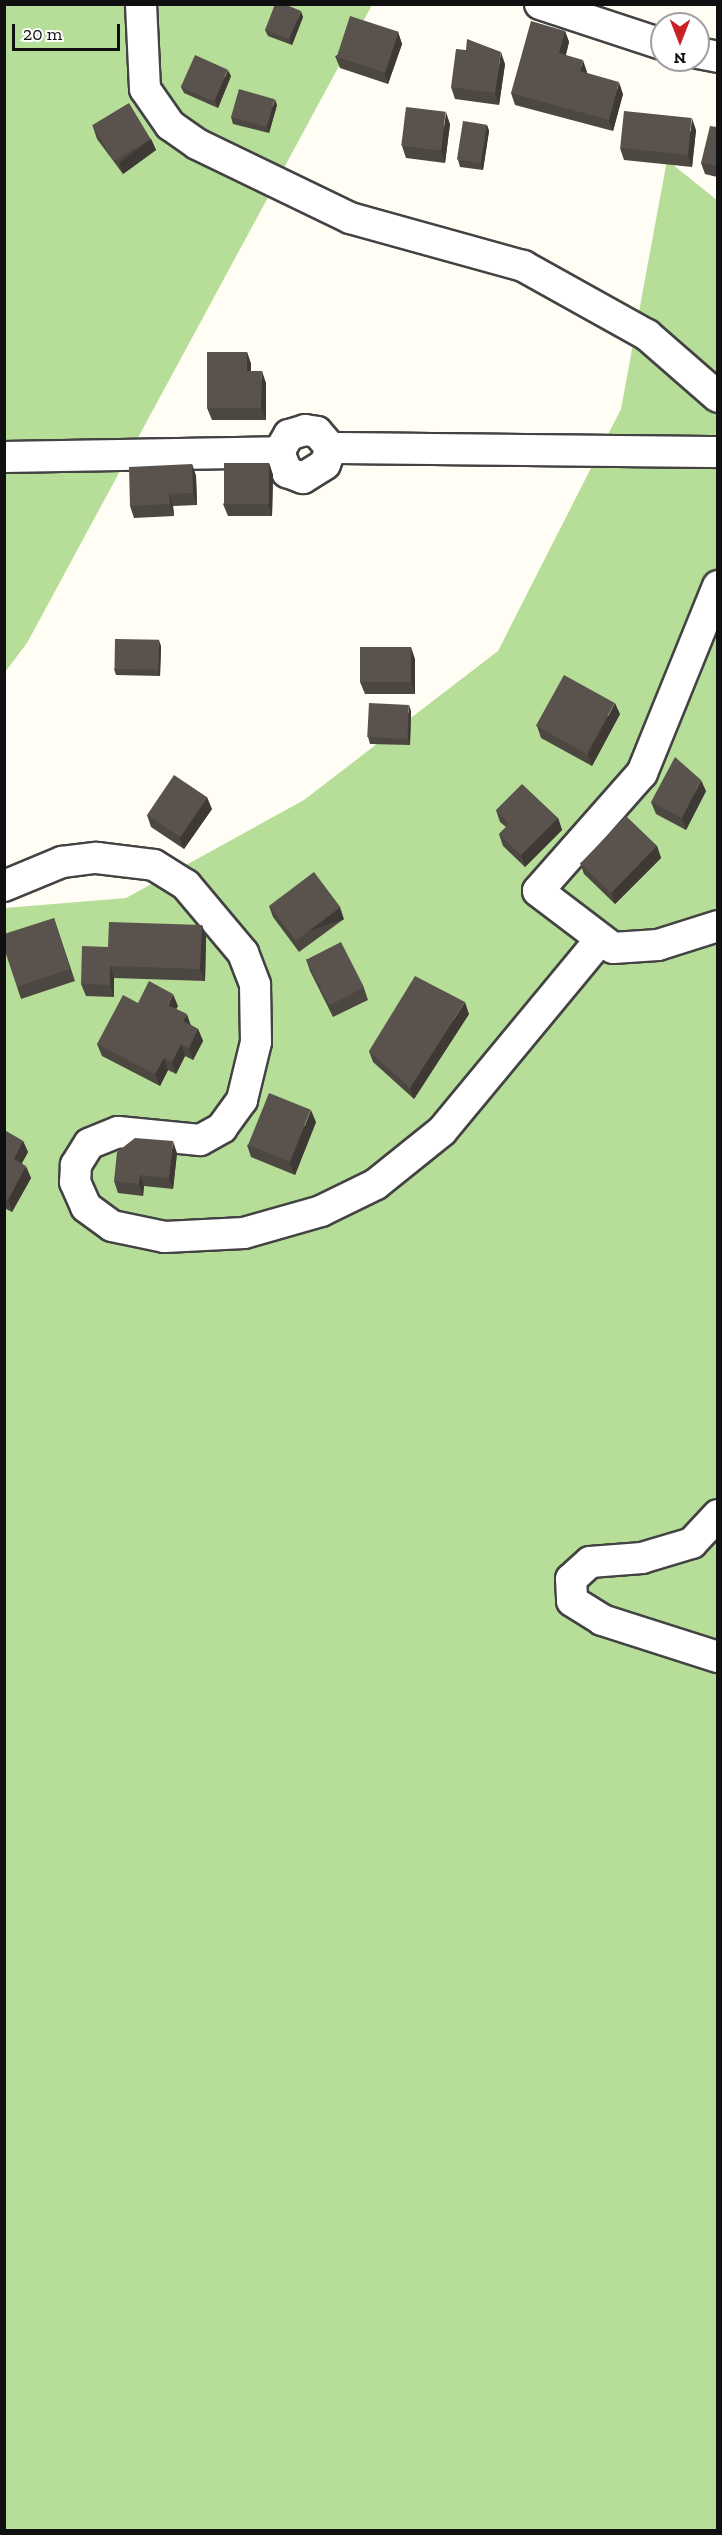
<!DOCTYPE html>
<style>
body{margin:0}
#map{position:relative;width:722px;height:2535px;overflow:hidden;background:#fffdf4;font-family:"Zilla Slab",serif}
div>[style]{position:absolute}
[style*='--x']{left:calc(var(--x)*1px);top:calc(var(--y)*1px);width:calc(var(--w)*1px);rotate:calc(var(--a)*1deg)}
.forest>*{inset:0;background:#b6de98}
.roads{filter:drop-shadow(2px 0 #434343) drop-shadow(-2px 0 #434343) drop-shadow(0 2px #434343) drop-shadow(0 -2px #434343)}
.minor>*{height:30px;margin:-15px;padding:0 15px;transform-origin:15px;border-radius:15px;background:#fff}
.wall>*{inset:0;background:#4d4741}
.shaded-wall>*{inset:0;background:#3f3935;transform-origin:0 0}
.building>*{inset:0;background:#5a524c;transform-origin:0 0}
span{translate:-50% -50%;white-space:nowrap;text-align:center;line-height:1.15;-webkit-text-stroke:6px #fff;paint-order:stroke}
.frame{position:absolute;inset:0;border:6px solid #101010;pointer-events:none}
.north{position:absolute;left:650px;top:12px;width:60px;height:60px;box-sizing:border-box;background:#fff;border:2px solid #9f9f9f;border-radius:50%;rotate:180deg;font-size:16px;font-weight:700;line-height:24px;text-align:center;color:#101010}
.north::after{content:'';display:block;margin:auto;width:21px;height:27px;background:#c92024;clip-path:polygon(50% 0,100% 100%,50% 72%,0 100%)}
.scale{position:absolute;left:12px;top:24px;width:108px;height:27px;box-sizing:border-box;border:3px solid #101010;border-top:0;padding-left:8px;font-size:18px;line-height:21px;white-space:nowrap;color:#101010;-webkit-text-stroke:4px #fff;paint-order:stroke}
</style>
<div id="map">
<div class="forest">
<i style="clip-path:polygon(5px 5px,372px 5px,27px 643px,5px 672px)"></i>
<i style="clip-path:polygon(667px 160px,718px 201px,717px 2530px,5px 2530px,5px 908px,126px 898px,304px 800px,498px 651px,621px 409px)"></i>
</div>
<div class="roads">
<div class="minor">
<i style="--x:141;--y:4;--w:85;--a:87.3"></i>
<i style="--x:145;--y:89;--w:44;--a:55.2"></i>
<i style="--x:170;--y:125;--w:33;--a:35"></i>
<i style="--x:197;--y:144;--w:170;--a:25.8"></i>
<i style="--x:350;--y:218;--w:180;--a:15.5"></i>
<i style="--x:523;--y:266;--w:142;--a:29.1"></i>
<i style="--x:647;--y:335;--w:94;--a:41.1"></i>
<i style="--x:540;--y:4;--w:128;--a:18.2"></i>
<i style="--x:698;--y:53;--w:20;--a:11"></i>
<i style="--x:279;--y:452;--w:22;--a:68"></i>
<i style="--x:287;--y:472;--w:17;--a:21"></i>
<i style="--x:303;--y:478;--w:26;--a:-32"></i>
<i style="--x:325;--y:464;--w:17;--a:-69"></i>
<i style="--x:4;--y:457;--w:275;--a:-1"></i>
<i style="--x:279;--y:452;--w:20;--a:-60"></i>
<i style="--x:289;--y:435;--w:17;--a:-17"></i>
<i style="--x:305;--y:430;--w:12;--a:9"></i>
<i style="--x:317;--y:432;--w:21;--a:49"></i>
<i style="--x:331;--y:448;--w:387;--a:0.6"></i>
<i style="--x:718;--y:586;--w:202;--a:112.1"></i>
<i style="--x:642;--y:773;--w:157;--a:131.4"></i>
<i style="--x:538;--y:891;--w:94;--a:37.2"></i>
<i style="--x:613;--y:948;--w:45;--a:-3.8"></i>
<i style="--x:658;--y:945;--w:63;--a:-17.6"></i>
<i style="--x:4;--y:886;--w:63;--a:-22.5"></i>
<i style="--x:62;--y:862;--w:35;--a:-7"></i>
<i style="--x:97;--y:858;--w:57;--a:7"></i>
<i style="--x:154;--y:865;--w:38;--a:32"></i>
<i style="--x:186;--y:885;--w:89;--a:50"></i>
<i style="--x:243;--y:953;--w:34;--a:69"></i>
<i style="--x:255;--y:985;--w:57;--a:89"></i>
<i style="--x:256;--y:1042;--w:60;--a:103.6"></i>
<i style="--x:242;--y:1100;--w:34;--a:126"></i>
<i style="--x:222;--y:1128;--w:25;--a:151"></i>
<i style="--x:200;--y:1140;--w:82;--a:-174.4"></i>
<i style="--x:118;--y:1132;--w:31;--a:158"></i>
<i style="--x:89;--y:1144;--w:25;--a:122"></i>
<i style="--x:76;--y:1165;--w:17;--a:93"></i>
<i style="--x:75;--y:1182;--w:27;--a:66"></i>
<i style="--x:86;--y:1207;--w:32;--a:36"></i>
<i style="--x:112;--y:1226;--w:54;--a:11.7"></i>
<i style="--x:165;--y:1237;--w:79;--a:-2.9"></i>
<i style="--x:244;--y:1233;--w:80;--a:-15.9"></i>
<i style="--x:321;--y:1211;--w:61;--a:-26.1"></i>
<i style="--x:376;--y:1184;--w:85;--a:-38.8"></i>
<i style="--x:442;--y:1131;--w:246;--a:-50.4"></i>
<i style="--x:718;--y:1515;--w:38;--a:133"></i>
<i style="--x:692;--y:1543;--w:52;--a:163.3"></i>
<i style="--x:642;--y:1558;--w:52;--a:175.6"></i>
<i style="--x:590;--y:1562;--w:25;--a:138"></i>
<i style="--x:571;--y:1579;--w:22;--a:87"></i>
<i style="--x:572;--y:1601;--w:36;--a:32"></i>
<i style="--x:602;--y:1620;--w:122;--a:17.7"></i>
</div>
</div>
<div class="wall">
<i style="clip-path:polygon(303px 17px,292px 45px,268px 36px,265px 30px)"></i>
<i style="clip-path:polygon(565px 31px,569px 42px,566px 55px,587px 72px,587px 73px,623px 94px,613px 131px,515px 105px,511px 93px)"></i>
<i style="clip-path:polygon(398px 32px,402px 44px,388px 84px,340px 68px,335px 56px)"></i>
<i style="clip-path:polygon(505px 64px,499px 105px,455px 99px,451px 87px)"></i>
<i style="clip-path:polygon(231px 76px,218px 108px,184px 93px,181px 87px)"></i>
<i style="clip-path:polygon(277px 105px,269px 133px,233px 124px,231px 117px)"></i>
<i style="clip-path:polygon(450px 124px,445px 163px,406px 158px,402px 146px)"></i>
<i style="clip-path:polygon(487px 125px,489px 131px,483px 170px,460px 167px,458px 160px)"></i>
<i style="clip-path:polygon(93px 127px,151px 139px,156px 150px,123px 174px,97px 139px)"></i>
<i style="clip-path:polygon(717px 127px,717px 177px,705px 174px,701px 163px)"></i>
<i style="clip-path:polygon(696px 130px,692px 167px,624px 160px,620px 148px)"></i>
<i style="clip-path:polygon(247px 352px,251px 364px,251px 371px,266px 383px,266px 420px,212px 420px,207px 408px)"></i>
<i style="clip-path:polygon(269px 463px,273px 475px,272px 516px,228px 516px,223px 504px)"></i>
<i style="clip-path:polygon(192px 464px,196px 476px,197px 505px,173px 506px,174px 516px,134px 518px,130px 506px)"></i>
<i style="clip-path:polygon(161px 646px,160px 676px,116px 675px,114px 669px)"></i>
<i style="clip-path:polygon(415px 659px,415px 694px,365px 694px,360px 682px)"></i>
<i style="clip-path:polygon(411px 711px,410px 745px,370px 744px,368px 737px)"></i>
<i style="clip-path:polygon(620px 714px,592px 766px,541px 738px,537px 726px)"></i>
<i style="clip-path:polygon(706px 791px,686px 830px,656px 814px,651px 802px)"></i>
<i style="clip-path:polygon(212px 809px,184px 849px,151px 827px,147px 815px)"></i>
<i style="clip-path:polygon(496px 810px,558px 818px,562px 830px,525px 867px,503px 846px,499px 834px,506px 827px,500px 822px)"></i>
<i style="clip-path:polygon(657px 846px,661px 858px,615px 904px,584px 874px,580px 863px)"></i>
<i style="clip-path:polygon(269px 906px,344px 919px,299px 952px,273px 917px)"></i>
<i style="clip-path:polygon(54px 918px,75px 981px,21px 999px,17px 987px)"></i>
<i style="clip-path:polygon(202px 925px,206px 937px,205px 981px,114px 978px,114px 997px,86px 996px,81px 984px,108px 947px)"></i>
<i style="clip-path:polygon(306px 959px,364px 988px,368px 1000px,333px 1017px,310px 971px)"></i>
<i style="clip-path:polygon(138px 1003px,178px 1006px,176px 1009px,191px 1025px,198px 1029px,203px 1041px,193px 1060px,185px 1056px,176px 1074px,168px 1070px,160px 1086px,102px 1056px,97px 1044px)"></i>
<i style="clip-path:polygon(469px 1014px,414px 1099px,373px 1062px,369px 1051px)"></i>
<i style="clip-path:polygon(316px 1122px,295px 1175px,251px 1157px,247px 1145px)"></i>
<i style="clip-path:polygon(4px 1130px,23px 1141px,28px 1152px,22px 1163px,31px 1178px,12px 1212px,4px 1208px)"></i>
<i style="clip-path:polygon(177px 1153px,173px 1189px,144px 1186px,143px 1196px,118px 1193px,114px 1181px)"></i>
</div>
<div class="shaded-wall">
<i style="clip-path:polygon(301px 11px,303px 17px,292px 45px,289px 39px)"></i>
<i style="clip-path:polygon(565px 31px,569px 42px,563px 65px,559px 53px)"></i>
<i style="clip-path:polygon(398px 32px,402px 44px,388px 84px,384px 72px)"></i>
<i style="clip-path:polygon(501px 52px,505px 64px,499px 105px,495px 93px)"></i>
<i style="clip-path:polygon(583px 60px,587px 72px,584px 83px,580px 71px)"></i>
<i style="clip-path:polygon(228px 70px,231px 76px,218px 108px,215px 101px)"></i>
<i style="clip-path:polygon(619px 82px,623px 94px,613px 131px,609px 120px)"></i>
<i style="clip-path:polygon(275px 99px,277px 105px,269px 133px,267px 127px)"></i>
<i style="clip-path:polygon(446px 112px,450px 124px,445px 163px,441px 151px)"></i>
<i style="clip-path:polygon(692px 118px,696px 130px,692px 167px,688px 155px)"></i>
<i style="clip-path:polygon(487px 125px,489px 131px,483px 170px,481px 164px)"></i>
<i style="clip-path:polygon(151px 139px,156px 150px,123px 174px,119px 163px)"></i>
<i style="clip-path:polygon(247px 352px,251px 364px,251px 383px,247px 371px)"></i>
<i style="clip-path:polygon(262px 371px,266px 383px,266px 420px,261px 408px)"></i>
<i style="clip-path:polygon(269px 463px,273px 475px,272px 516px,268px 504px)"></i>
<i style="clip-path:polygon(192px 464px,196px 476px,197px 505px,193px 493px)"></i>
<i style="clip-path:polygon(169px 494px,173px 506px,174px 516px,170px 504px)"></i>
<i style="clip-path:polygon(159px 640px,161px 646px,160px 676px,158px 670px)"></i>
<i style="clip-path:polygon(411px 647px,415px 659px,415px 694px,411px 682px)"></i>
<i style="clip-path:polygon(615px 703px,620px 714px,592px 766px,588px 754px)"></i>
<i style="clip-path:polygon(409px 705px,411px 711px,410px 745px,408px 739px)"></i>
<i style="clip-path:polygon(701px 780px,706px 791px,686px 830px,682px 818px)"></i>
<i style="clip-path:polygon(207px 797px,212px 809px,184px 849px,179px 837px)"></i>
<i style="clip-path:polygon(558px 818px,562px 830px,525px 867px,521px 855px)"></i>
<i style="clip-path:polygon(657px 846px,661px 858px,615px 904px,611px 892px)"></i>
<i style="left:340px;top:907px;width:13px;height:56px;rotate:72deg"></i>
<i style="clip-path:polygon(202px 925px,206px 937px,205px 981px,200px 969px)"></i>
<i style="clip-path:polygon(110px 966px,114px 978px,114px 997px,110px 985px)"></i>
<i style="clip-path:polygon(173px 994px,178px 1006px,172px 1016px,168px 1005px)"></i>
<i style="clip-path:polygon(465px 1002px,469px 1014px,414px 1099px,410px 1088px)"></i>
<i style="clip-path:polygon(187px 1014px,191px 1026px,183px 1021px)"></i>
<i style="clip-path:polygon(198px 1029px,203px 1041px,193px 1060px,189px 1048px)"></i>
<i style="clip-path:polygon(181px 1044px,185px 1056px,176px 1074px,172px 1062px)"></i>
<i style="clip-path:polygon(164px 1058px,168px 1070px,160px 1086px,155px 1074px)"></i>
<i style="clip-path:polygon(311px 1110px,316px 1122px,295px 1175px,290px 1163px)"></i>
<i style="clip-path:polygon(23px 1141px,28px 1152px,18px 1170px,14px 1159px)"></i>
<i style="clip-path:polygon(173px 1141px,177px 1153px,173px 1189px,169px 1178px)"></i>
<i style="clip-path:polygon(26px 1166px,31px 1178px,12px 1212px,8px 1200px)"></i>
<i style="clip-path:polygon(140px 1175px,144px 1186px,143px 1196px,139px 1184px)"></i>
</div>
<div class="building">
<i style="clip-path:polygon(275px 4px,284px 4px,301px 11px,289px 39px,265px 30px)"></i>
<i style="left:350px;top:16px;width:51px;height:43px;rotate:18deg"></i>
<i style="clip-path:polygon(531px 21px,565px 31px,559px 53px,583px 60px,580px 71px,619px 82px,609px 120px,511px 93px)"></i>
<i style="clip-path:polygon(467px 39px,501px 52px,495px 93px,451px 87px,456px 49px,466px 50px)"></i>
<i style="left:195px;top:55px;width:36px;height:35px;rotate:24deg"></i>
<i style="left:239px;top:89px;width:37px;height:29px;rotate:16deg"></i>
<i style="left:129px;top:103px;width:42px;height:43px;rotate:59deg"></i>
<i style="left:406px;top:107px;width:40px;height:39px;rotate:7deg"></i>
<i style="left:624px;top:111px;width:68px;height:37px;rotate:6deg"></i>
<i style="left:463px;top:121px;width:24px;height:39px;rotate:9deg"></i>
<i style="clip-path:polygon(710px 126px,717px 127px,717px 166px,701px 163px)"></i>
<i style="clip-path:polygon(207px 352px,247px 352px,247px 371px,262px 371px,261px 408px,207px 408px)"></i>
<i style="left:224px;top:463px;width:45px;height:41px"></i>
<i style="clip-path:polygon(192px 464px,193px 493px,169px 494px,170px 504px,130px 506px,129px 467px)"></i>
<i style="left:115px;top:639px;width:44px;height:30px;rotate:1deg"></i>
<i style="left:360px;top:647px;width:51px;height:35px"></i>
<i style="left:564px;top:675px;width:58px;height:58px;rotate:29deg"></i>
<i style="left:369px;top:703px;width:40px;height:34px;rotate:3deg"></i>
<i style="clip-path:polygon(675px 757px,701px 780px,682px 818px,651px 802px)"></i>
<i style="left:174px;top:775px;width:40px;height:48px;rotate:34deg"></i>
<i style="clip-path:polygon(522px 784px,558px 818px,521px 855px,499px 834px,509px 824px,496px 810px)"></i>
<i style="left:626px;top:816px;width:43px;height:66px;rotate:44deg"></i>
<i style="left:314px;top:872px;width:44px;height:56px;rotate:53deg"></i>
<i style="clip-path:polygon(54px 918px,70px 969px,17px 987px,4px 948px,4px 934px)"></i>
<i style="clip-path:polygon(109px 922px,202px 925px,200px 969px,110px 966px,110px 985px,81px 984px,82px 946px,108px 947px)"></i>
<i style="left:341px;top:942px;width:51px;height:39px;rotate:63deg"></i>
<i style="clip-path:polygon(415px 976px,465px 1002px,410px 1088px,369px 1051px)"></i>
<i style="clip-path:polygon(149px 981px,173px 994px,168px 1005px,187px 1014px,183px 1021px,198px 1029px,189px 1048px,181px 1044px,172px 1062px,164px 1058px,155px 1074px,97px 1044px,123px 995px,138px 1003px)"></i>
<i style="left:269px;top:1093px;width:45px;height:56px;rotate:22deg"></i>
<i style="clip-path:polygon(4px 1130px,23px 1141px,14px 1159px,26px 1166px,8px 1200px,4px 1198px)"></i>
<i style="clip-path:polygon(135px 1138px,173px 1141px,169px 1178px,140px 1175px,139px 1184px,114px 1181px,117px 1152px)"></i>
</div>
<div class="frame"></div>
<div class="north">N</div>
<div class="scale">20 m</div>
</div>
